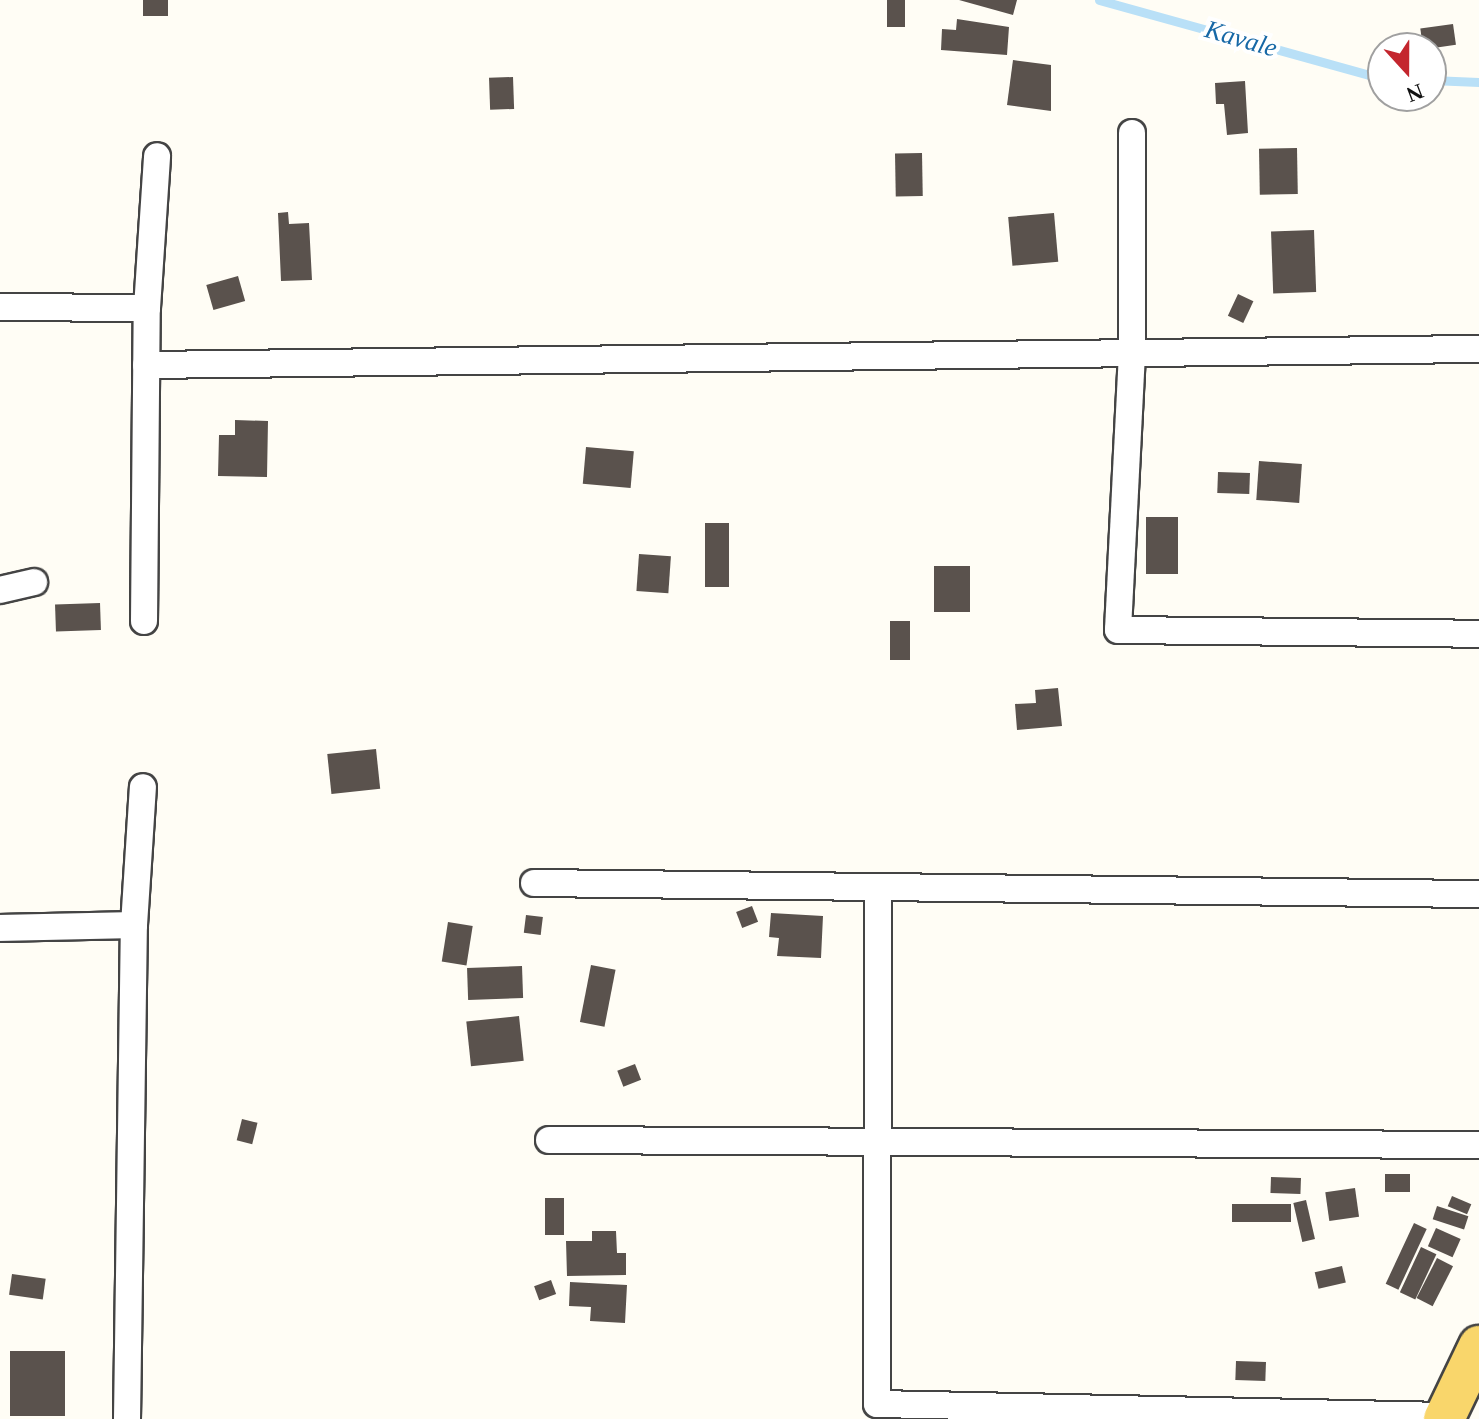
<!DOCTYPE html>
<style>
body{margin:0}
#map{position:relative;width:1479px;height:1419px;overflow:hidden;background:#fffdf5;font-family:Georgia,serif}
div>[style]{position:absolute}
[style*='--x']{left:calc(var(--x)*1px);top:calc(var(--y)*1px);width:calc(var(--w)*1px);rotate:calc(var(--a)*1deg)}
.stream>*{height:9px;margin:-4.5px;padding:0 4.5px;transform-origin:4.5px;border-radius:4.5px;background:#b9e0f7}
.building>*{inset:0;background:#5a524d;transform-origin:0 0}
.roads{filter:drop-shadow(2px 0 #444) drop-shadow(-2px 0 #444) drop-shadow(0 2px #444) drop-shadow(0 -2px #444)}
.street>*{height:26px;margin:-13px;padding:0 13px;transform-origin:13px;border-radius:13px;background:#fff}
.primary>*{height:40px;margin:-20px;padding:0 20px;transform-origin:20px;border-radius:20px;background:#f9d66b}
span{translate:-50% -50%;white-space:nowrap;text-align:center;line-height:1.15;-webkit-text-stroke:8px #fff;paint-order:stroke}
.water-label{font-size:26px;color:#1768a6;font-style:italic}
.north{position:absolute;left:1367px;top:32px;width:80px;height:80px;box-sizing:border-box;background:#fff;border:2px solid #a0a0a0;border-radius:50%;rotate:159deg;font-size:22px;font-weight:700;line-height:32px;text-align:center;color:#111}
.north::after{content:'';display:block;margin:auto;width:28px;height:36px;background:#c4262e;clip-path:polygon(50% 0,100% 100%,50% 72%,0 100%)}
</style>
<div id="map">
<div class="stream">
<i style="--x:1099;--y:0;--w:295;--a:15.5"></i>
<i style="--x:1431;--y:80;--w:48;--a:2.4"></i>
</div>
<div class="building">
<i style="left:143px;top:0;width:25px;height:16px"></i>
<i style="left:887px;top:0;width:18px;height:27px"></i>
<i style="clip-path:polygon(959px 0,1017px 0,1013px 15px)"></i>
<i style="clip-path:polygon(957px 19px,1009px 27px,1007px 55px,941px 50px,942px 29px,956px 30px)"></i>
<i style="left:1453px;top:24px;width:21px;height:33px;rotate:82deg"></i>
<i style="clip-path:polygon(1013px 60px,1051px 65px,1051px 111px,1007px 105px)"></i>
<i style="left:513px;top:77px;width:32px;height:24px;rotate:88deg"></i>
<i style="clip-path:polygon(1245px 81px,1248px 133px,1227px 135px,1224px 104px,1216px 104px,1215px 83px)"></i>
<i style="left:1297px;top:148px;width:46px;height:38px;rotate:89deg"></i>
<i style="left:922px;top:153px;width:43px;height:27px;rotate:89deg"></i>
<i style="clip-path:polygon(288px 212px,289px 224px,309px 223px,312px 280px,281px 281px,278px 213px)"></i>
<i style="left:1054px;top:213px;width:49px;height:46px;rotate:85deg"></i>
<i style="left:1314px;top:230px;width:62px;height:43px;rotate:88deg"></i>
<i style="left:238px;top:276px;width:26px;height:33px;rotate:74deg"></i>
<i style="left:1238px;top:294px;width:17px;height:24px;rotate:25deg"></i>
<i style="clip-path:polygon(235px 420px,268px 421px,267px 477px,218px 476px,219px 435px,235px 435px)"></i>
<i style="left:586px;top:447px;width:48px;height:37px;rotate:5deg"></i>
<i style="left:1259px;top:461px;width:43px;height:39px;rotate:4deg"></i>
<i style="left:1218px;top:472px;width:32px;height:21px;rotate:2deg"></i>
<i style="left:1146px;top:517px;width:32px;height:57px"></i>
<i style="left:705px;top:523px;width:24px;height:64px"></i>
<i style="left:639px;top:554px;width:32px;height:37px;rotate:4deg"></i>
<i style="left:934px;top:566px;width:36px;height:46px"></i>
<i style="left:100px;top:603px;width:27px;height:45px;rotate:88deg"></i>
<i style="left:890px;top:621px;width:20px;height:39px"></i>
<i style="clip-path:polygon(1058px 688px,1062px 726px,1017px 730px,1015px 704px,1036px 703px,1035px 690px)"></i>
<i style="left:376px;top:749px;width:40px;height:49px;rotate:84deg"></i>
<i style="left:752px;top:906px;width:17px;height:17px;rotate:69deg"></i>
<i style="clip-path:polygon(771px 913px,823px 916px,821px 958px,777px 956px,779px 938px,769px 937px)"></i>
<i style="left:526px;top:915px;width:17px;height:18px;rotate:7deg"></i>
<i style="left:448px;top:922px;width:25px;height:40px;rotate:9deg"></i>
<i style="left:591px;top:965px;width:25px;height:58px;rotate:11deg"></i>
<i style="left:522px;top:966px;width:32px;height:55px;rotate:88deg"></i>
<i style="left:519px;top:1016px;width:45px;height:53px;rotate:84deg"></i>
<i style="left:635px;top:1064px;width:17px;height:19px;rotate:69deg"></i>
<i style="left:242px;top:1119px;width:16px;height:22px;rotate:14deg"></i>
<i style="left:1410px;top:1174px;width:18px;height:25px;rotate:90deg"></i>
<i style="left:1271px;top:1177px;width:30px;height:16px;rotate:2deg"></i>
<i style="left:1355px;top:1188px;width:29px;height:30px;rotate:82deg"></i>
<i style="left:1452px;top:1196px;width:21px;height:11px;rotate:23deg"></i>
<i style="left:545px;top:1198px;width:19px;height:37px"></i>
<i style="left:1306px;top:1200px;width:40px;height:13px;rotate:77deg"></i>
<i style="left:1232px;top:1204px;width:59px;height:18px"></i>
<i style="left:1437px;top:1206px;width:33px;height:14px;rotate:18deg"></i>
<i style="left:1414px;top:1223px;width:14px;height:67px;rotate:25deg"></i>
<i style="left:1436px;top:1228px;width:27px;height:20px;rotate:24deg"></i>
<i style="clip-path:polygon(592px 1231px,616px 1231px,617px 1253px,626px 1253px,626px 1275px,567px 1276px,566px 1241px,592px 1241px)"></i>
<i style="left:1421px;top:1247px;width:17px;height:50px;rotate:25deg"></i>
<i style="left:1437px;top:1258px;width:18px;height:45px;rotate:27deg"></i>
<i style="left:1342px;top:1266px;width:17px;height:28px;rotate:77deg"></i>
<i style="left:12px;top:1274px;width:34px;height:21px;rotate:8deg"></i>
<i style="left:551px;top:1280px;width:15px;height:18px;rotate:70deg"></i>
<i style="clip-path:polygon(570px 1282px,627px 1285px,625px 1323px,590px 1321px,591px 1307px,569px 1306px)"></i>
<i style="left:10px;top:1351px;width:55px;height:65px"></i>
<i style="left:1236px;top:1361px;width:30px;height:19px;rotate:2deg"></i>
</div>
<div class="roads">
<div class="street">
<i style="--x:1132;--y:133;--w:220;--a:90"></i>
<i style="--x:1132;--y:353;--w:277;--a:92.9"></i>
<i style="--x:1118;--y:630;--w:361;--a:0.6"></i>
<i style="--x:0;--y:307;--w:147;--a:0.4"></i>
<i style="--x:146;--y:365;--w:1333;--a:-0.69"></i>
<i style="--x:0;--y:590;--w:35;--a:-13"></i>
<i style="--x:144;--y:621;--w:313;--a:-89.5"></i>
<i style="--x:147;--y:308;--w:152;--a:-86.2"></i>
<i style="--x:534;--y:883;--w:945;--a:0.67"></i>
<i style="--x:878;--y:889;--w:515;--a:90.11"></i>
<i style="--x:877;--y:1404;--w:569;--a:1.21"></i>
<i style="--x:0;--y:928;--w:134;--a:-1.3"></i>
<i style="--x:549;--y:1140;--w:930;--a:0.31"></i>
<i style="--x:127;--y:1419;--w:494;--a:-89.2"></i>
<i style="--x:134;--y:925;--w:138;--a:-86.3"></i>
</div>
<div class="primary">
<i style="--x:1444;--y:1419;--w:81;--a:-64.4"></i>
</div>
</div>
<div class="water-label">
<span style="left:1241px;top:39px;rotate:16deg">Kavale</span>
</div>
<div class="north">N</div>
</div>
